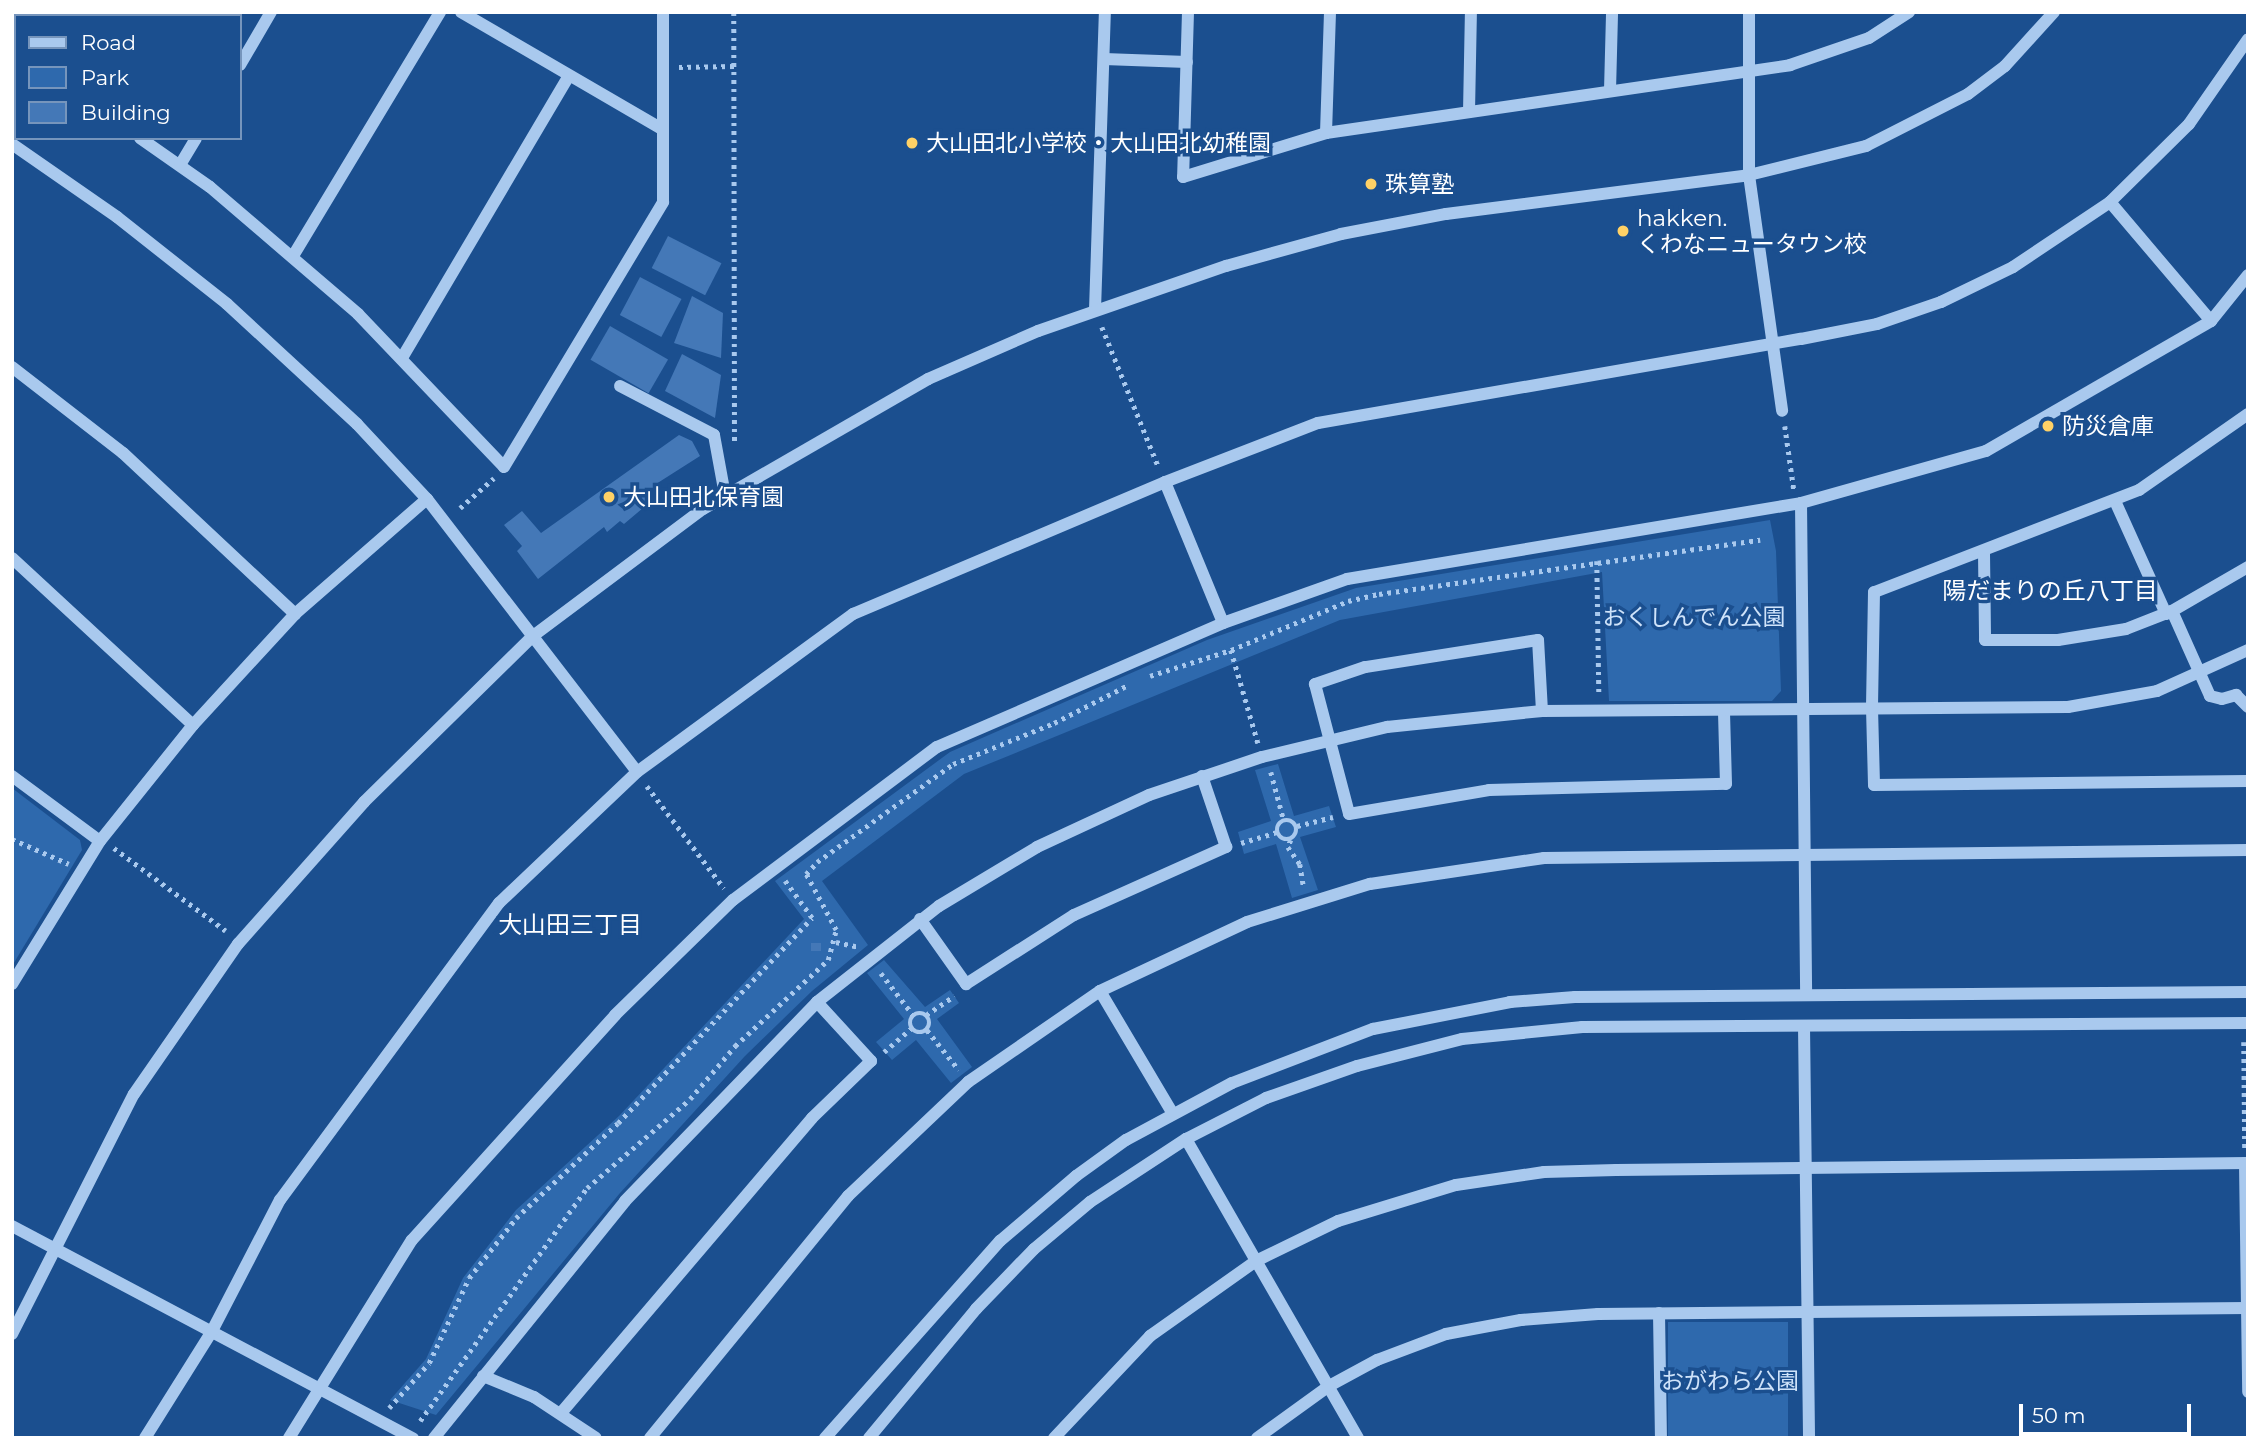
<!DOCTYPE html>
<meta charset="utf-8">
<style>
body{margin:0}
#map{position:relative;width:2260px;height:1450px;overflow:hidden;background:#1b4f8f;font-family:Montserrat,"Noto Sans JP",sans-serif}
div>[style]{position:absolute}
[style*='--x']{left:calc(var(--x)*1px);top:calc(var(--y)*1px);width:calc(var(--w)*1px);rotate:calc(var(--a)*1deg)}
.green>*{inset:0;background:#2e69ad;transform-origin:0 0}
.building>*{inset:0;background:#4478b7;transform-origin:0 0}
.path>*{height:4.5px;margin-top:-2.25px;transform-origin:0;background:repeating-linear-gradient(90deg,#a9c9ee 0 3.5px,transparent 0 8.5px)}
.path>.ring{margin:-2.25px;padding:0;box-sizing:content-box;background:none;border:4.5px solid #a9c9ee;border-radius:50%}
.minor>*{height:12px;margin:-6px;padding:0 6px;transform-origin:6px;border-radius:6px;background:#a9c9ee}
.dots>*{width:19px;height:19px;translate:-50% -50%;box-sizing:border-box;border:4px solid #1b4f8f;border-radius:50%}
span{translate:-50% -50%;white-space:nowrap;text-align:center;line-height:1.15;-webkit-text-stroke:7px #1b4f8f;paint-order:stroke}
.poi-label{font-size:23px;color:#fff}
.left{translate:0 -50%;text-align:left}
.park-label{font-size:23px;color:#cfe3fa}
.neighbourhood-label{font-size:24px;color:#fff}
.frame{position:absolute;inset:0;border:14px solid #fff;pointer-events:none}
.legend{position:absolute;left:14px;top:14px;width:228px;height:126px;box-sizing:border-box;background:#1b4f8f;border:2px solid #7695bc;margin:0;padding:9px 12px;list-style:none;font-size:21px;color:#fff}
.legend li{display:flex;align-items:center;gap:14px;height:35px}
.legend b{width:35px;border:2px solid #7695bc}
.scale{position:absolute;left:2019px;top:1404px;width:172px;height:32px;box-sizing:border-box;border:4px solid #fff;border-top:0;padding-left:9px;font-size:21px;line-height:24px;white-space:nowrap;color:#fff;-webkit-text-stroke:5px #1b4f8f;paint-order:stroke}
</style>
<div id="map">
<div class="green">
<i style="clip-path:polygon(1770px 520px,1776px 551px,1781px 691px,1772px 701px,1609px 701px,1602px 572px,1340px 620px,964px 774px,822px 881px,868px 945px,812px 991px,745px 1056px,620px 1193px,436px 1415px,390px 1400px,426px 1359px,463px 1278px,516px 1210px,619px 1116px,804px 919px,775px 881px,950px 752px,1207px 640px,1356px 588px)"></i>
<i style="clip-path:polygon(1278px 764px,1294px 816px,1329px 806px,1336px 827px,1300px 837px,1318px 890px,1292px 898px,1276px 844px,1244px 854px,1238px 832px,1271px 821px,1255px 770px)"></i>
<i style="clip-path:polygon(12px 788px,80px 840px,82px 850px,12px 966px)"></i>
<i style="clip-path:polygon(884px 960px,925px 1007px,950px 990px,959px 1003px,937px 1019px,972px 1067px,951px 1083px,916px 1040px,892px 1060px,876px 1042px,904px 1019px,867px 973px)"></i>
<i style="left:1788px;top:1322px;width:116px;height:120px;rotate:90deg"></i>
</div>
<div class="building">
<i style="left:668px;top:236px;width:60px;height:36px;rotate:27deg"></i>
<i style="left:640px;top:277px;width:47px;height:43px;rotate:28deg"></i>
<i style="clip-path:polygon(692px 296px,723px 313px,721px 358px,674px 343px)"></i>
<i style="left:610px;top:326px;width:67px;height:39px;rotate:30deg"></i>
<i style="clip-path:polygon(682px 354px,721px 375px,715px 418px,665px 391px)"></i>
<i style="clip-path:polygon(679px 435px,692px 441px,700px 456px,656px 484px,660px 490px,656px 497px,624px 524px,620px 521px,607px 532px,604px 527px,538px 579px,517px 551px,522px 546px,504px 525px,522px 511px,541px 533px)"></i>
<i style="left:811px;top:943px;width:10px;height:8px"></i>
</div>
<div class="path">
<i style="--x:734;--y:12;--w:429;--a:89.9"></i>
<i style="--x:679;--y:67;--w:55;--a:-1"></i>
<i style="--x:1102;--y:327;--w:152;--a:68"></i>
<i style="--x:1785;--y:426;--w:65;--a:82"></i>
<i style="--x:460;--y:508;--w:45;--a:-41.4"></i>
<i style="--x:1597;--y:561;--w:133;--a:89.1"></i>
<i style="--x:1231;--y:650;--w:97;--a:73.8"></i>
<i style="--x:1150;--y:676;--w:85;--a:-17.8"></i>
<i style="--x:1231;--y:650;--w:127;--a:-22.7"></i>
<i style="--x:1348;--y:601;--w:32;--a:-13"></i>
<i style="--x:1379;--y:594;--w:385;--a:-8.1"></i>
<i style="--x:1271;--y:772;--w:51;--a:75.1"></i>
<i style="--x:647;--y:786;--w:128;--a:53"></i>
<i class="ring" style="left:1277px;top:820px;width:15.5px;height:15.5px"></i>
<i style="--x:1297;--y:826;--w:37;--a:-14"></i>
<i style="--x:12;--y:839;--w:62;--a:23.7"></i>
<i style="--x:1291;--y:840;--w:8;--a:113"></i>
<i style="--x:1288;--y:847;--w:21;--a:55"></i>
<i style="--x:1300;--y:864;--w:25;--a:81"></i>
<i style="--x:1241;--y:843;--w:38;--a:-17"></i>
<i style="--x:114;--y:848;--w:139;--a:36.5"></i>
<i style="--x:836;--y:942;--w:25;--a:12"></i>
<i style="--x:881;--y:973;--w:54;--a:52.5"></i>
<i class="ring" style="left:910px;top:1013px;width:15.5px;height:15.5px"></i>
<i style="--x:926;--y:1015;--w:34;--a:-34"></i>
<i style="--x:927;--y:1030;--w:51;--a:51.3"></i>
<i style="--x:2244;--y:1042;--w:106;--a:89.5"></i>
<i style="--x:884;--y:1052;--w:37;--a:-41"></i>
<i style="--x:389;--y:1408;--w:60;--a:-48.4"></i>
<i style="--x:429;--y:1363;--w:94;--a:-64.8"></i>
<i style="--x:469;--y:1278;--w:76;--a:-51.9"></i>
<i style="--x:516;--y:1218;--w:139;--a:-43"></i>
<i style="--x:618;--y:1123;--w:282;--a:-46.6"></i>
<i style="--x:812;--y:918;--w:46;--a:-126.1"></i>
<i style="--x:420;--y:1421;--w:287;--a:-54.4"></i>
<i style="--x:587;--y:1188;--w:136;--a:-40.8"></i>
<i style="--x:690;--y:1099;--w:70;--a:-49.7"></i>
<i style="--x:735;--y:1046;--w:127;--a:-42.8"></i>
<i style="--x:828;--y:960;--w:31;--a:-75"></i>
<i style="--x:836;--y:930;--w:64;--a:-118.2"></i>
<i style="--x:806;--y:874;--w:16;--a:-47"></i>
<i style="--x:817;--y:862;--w:168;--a:-35.8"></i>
<i style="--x:953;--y:764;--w:109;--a:-22.1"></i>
<i style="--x:1054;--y:723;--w:81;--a:-27.2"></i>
</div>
<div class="minor">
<i style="--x:461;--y:12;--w:233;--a:30.2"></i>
<i style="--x:1188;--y:12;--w:165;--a:91.7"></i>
<i style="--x:1183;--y:177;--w:150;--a:-17.1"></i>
<i style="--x:1326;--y:133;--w:469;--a:-8.3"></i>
<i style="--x:1790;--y:65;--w:83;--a:-18.9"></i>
<i style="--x:1869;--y:38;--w:48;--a:-33"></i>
<i style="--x:1749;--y:12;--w:163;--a:90"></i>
<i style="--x:1749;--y:175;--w:238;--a:82"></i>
<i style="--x:102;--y:16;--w:4;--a:-63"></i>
<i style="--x:12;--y:56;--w:4;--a:27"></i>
<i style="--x:1104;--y:59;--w:83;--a:2.1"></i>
<i style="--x:240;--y:65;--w:61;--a:-59.7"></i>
<i style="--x:1610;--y:91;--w:79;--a:-88.5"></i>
<i style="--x:1469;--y:112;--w:100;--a:-88.9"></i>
<i style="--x:1326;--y:133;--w:121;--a:-88.1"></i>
<i style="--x:140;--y:138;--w:85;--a:35"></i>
<i style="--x:210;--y:187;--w:195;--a:40.6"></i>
<i style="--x:358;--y:314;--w:211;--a:46.3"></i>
<i style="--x:504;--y:467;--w:309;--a:-59"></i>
<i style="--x:663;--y:202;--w:190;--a:-90"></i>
<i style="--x:12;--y:144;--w:128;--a:34.8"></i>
<i style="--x:117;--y:217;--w:140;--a:38.3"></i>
<i style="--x:227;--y:304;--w:177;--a:42.7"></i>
<i style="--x:357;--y:424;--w:103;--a:47"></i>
<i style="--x:427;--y:499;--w:344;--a:52.4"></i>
<i style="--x:180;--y:165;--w:31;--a:-59"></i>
<i style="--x:2110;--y:202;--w:156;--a:49.7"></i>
<i style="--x:293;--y:256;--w:285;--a:-58.9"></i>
<i style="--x:1095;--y:310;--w:298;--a:-88.1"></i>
<i style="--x:402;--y:358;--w:326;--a:-59.4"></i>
<i style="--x:12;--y:367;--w:140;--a:37.8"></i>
<i style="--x:123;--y:453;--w:236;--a:43.1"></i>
<i style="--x:620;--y:386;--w:106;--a:27.5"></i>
<i style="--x:714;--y:435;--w:61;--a:79.6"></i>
<i style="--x:2248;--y:414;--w:133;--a:145.1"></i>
<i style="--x:2139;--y:490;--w:284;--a:158.9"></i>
<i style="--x:1874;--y:592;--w:116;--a:91"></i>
<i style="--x:1872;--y:708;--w:77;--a:88.5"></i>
<i style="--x:1874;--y:785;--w:374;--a:-0.6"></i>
<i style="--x:1165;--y:482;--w:152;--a:67.6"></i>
<i style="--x:2115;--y:501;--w:124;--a:65.7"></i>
<i style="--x:1801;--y:503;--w:491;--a:89.4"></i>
<i style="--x:1984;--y:553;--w:87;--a:89.3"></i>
<i style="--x:1985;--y:640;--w:73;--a:0"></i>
<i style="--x:2058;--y:640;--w:69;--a:-9.2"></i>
<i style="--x:2126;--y:629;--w:49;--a:-21.4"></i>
<i style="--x:2172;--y:611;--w:88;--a:-30.1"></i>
<i style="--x:12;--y:558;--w:246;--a:42.7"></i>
<i style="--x:2172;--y:611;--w:93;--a:65.9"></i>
<i style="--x:2210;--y:696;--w:12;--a:14"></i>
<i style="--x:2222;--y:699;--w:15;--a:-16"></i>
<i style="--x:2236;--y:695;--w:17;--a:45"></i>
<i style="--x:1542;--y:711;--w:71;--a:-93.2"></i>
<i style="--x:1538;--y:640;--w:175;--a:171.1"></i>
<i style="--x:1365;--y:667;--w:53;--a:161.2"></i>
<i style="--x:1315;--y:684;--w:134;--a:75.3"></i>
<i style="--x:1349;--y:814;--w:142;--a:-9.7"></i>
<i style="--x:1489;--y:790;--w:237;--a:-1.5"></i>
<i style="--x:1726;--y:784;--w:71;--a:-91.6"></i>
<i style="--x:12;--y:776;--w:109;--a:36.5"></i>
<i style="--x:920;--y:919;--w:80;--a:54.7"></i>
<i style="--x:966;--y:984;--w:128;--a:-32.6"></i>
<i style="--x:1074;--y:915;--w:167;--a:-24.1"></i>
<i style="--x:1226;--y:847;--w:75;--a:-108.7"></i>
<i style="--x:12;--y:984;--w:168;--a:-58.4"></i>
<i style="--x:100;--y:841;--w:149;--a:-51.3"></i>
<i style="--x:193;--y:725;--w:151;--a:-47.4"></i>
<i style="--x:295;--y:614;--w:175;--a:-41.1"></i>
<i style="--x:1100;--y:991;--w:143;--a:59.3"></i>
<i style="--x:1804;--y:1026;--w:412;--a:89.3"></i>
<i style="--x:1186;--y:1139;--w:345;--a:60.1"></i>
<i style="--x:2245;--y:1163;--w:229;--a:89.2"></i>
<i style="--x:12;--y:1226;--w:454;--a:27.9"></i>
<i style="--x:1659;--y:1313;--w:125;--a:89.1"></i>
<i style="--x:12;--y:1334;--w:269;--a:-63.1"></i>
<i style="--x:134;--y:1094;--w:183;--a:-55.3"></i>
<i style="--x:238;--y:944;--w:190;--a:-48.4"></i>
<i style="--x:364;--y:802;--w:237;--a:-44.5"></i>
<i style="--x:533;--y:636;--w:212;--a:-36.8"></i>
<i style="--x:703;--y:509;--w:260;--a:-30"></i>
<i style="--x:928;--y:379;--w:120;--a:-23.6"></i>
<i style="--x:1038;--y:331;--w:199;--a:-19.1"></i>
<i style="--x:1226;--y:266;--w:119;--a:-15.5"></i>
<i style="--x:1341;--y:234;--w:107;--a:-10.8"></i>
<i style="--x:1446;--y:214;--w:305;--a:-7.3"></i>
<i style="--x:1749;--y:175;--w:121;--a:-13.9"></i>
<i style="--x:1866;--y:146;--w:114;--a:-27"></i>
<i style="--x:1968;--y:94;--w:46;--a:-37.1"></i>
<i style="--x:2005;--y:66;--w:73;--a:-47.8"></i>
<i style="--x:483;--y:1376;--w:55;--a:22.4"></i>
<i style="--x:534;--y:1397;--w:74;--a:33.5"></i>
<i style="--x:561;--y:1413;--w:387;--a:-49.6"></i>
<i style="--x:812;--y:1118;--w:82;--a:-44"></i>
<i style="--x:871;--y:1061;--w:80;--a:-132.5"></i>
<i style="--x:145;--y:1438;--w:126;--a:-57.9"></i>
<i style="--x:212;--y:1331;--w:148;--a:-62.6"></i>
<i style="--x:280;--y:1200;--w:369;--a:-53.6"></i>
<i style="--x:499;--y:903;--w:190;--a:-43.5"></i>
<i style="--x:637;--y:772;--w:268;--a:-36.2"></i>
<i style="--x:853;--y:614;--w:339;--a:-22.9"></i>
<i style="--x:1165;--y:482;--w:164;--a:-21.1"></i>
<i style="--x:1318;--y:423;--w:490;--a:-9.9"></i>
<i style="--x:1801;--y:339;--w:77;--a:-11.2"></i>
<i style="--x:1877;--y:324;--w:68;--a:-19"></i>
<i style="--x:1941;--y:302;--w:80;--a:-25.9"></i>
<i style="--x:2013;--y:267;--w:117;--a:-33.8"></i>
<i style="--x:2110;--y:202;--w:111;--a:-44.6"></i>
<i style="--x:2189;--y:124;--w:103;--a:-55.2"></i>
<i style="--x:289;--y:1438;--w:233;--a:-58.2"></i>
<i style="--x:412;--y:1240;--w:303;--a:-47.9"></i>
<i style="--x:615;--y:1015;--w:165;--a:-44.3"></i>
<i style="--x:733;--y:900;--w:255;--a:-36.9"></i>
<i style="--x:937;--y:747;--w:312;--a:-23.4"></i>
<i style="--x:1223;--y:623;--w:132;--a:-19.5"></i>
<i style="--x:1347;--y:579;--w:460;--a:-9.5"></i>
<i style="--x:1801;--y:503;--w:192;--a:-15.7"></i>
<i style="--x:1986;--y:451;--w:260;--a:-30"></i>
<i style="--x:2211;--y:321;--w:59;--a:-51.2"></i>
<i style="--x:434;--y:1438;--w:304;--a:-51.1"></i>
<i style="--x:625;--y:1201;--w:277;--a:-46"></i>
<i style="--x:817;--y:1002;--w:155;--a:-38.2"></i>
<i style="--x:939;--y:906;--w:114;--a:-31"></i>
<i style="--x:1037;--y:847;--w:123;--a:-24.9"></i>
<i style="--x:1149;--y:795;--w:119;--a:-18.6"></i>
<i style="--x:1262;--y:757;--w:129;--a:-13.5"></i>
<i style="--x:1387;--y:727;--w:156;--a:-5.9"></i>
<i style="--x:1542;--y:711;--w:526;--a:-0.44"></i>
<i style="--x:2068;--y:707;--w:90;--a:-10.2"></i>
<i style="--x:2157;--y:691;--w:100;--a:-24.3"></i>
<i style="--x:650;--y:1438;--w:313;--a:-50.7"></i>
<i style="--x:848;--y:1196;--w:166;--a:-43.5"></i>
<i style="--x:968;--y:1082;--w:160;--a:-34.6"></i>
<i style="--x:1100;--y:991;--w:162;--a:-25.1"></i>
<i style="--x:1247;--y:922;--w:129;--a:-17.2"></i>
<i style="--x:1370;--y:884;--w:176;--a:-8.5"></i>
<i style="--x:1544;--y:858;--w:704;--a:-0.65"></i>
<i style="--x:825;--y:1438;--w:264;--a:-48.4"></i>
<i style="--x:1000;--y:1241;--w:100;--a:-40.5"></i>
<i style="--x:1076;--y:1176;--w:62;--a:-35.8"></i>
<i style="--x:1126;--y:1140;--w:120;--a:-28.3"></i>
<i style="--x:1232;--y:1083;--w:151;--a:-21"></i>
<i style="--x:1373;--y:1029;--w:140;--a:-11.1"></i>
<i style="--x:1510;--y:1002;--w:65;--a:-4.4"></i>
<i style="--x:1575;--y:997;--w:673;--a:-0.43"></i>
<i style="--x:869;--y:1438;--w:168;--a:-50.3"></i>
<i style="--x:976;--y:1309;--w:83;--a:-46"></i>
<i style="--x:1034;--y:1249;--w:73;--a:-40"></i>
<i style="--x:1090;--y:1202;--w:115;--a:-33.3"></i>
<i style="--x:1186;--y:1139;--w:90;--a:-27.1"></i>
<i style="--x:1266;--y:1098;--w:96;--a:-19.4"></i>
<i style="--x:1357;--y:1066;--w:108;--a:-14.4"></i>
<i style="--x:1462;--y:1039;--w:121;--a:-5.7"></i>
<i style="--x:1582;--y:1027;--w:666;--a:-0.34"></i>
<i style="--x:1054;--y:1438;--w:140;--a:-46.7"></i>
<i style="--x:1150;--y:1336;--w:130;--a:-35.3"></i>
<i style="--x:1256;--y:1261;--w:91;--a:-26"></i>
<i style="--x:1338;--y:1221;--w:123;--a:-17"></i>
<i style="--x:1456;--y:1185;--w:89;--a:-8.4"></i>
<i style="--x:1544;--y:1172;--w:72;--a:-1.6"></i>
<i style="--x:1616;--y:1170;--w:632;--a:-0.63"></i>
<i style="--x:1257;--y:1438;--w:89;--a:-35.8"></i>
<i style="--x:1329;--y:1386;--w:55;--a:-28.4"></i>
<i style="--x:1377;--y:1360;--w:74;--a:-20.6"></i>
<i style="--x:1446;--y:1334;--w:76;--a:-10.6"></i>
<i style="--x:1521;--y:1320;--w:77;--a:-4.5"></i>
<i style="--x:1598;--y:1314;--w:650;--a:-0.53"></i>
</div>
<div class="dots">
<i style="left:912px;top:143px;background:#ffd166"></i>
<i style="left:1371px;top:184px;background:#ffd166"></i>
<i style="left:1623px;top:231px;background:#ffd166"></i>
<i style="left:2048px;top:426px;background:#ffd166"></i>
<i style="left:609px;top:497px;background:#ffd166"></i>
</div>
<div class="poi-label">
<span class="left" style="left:926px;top:143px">大山田北小学校・大山田北幼稚園</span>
<span class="left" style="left:1385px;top:184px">珠算塾</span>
<span class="left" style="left:1637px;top:231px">hakken.<br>くわなニュータウン校</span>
<span class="left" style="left:2062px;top:426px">防災倉庫</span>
<span class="left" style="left:623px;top:497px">大山田北保育園</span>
</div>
<div class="park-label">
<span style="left:1694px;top:617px">おくしんでん公園</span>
<span style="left:1730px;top:1381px">おがわら公園</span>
</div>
<div class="neighbourhood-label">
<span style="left:2050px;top:591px">陽だまりの丘八丁目</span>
<span style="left:570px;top:925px">大山田三丁目</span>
</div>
<div class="frame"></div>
<ul class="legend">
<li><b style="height:9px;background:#a9c9ee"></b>Road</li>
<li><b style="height:19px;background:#2e69ad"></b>Park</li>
<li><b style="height:19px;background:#4478b7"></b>Building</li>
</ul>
<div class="scale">50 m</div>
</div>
